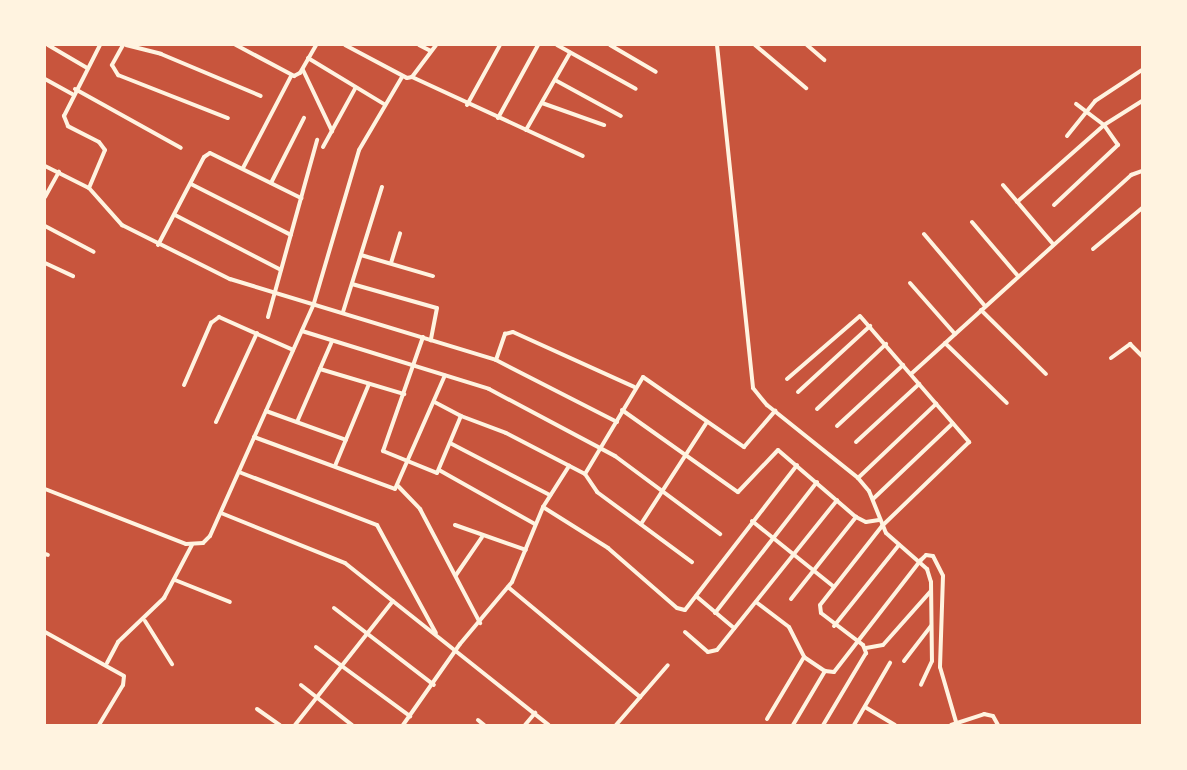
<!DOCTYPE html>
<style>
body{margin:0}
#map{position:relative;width:1187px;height:770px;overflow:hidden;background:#c8553d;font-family:"PT Sans",sans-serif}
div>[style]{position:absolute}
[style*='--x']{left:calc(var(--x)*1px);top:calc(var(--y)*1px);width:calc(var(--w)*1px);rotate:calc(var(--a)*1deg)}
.minor>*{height:4px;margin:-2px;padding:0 2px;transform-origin:2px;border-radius:2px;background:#fff3e0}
span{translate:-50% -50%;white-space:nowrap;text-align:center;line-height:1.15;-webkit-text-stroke:4.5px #fff3e0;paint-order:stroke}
.frame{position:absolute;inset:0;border:46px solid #fff3e0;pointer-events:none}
</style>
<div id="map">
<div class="minor">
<i style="--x:48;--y:45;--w:45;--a:30.5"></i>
<i style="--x:123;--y:45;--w:23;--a:119"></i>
<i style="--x:112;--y:65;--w:12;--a:59"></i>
<i style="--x:118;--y:75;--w:118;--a:21.4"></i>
<i style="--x:126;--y:45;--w:36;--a:14"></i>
<i style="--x:161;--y:54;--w:108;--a:22.8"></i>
<i style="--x:236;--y:45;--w:66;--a:28.1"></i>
<i style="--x:294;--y:76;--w:7;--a:-27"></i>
<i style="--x:300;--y:73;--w:32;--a:-60"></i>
<i style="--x:345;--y:45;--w:70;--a:28"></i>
<i style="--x:407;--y:78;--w:5;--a:-11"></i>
<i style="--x:412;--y:77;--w:40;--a:-53"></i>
<i style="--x:419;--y:45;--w:13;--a:27"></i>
<i style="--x:557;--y:45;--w:90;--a:29.1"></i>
<i style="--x:610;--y:45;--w:53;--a:30.4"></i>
<i style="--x:717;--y:45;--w:345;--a:84"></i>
<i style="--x:753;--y:388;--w:22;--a:51"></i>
<i style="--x:767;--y:405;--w:117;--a:38.7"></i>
<i style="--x:858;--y:478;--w:17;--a:50"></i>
<i style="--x:869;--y:491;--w:45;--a:68"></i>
<i style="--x:886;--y:533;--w:55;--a:41.3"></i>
<i style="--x:927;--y:569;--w:14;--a:73"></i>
<i style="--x:931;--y:582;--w:79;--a:89.3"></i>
<i style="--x:932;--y:661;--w:26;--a:115"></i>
<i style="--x:755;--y:45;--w:67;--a:40.1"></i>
<i style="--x:807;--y:45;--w:23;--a:41"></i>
<i style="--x:308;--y:58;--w:89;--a:31.2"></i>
<i style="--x:303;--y:70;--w:68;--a:64.6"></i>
<i style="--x:412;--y:77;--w:188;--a:24.8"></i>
<i style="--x:45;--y:79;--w:31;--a:29"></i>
<i style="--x:555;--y:80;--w:75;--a:28.6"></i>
<i style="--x:75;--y:89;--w:121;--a:29.1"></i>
<i style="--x:542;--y:103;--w:66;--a:19.5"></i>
<i style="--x:467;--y:105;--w:68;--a:-61.2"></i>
<i style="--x:498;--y:118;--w:83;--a:-61.3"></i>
<i style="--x:526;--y:130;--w:89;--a:-60.3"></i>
<i style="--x:1067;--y:136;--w:45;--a:-51.3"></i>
<i style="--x:1095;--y:101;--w:56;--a:-33.4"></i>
<i style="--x:323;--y:147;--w:68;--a:-61.2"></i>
<i style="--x:45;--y:166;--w:49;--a:26.6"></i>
<i style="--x:89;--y:188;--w:50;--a:48.3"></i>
<i style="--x:122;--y:225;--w:121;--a:26.6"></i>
<i style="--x:230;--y:279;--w:278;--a:16.9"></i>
<i style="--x:496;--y:360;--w:136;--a:27.1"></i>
<i style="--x:243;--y:168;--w:104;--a:-62.4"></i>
<i style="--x:271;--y:183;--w:73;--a:-63.1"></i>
<i style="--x:191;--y:184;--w:112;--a:27"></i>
<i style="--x:1003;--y:185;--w:77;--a:49.7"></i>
<i style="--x:89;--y:188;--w:41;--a:-67.2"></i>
<i style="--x:105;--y:150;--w:10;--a:-127"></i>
<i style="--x:99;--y:142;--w:35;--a:-153"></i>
<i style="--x:68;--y:126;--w:11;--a:-112"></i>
<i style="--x:64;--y:116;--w:80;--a:-63.1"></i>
<i style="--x:45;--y:197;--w:29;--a:-61"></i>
<i style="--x:1017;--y:202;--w:116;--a:-41.5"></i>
<i style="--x:1104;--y:125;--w:45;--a:-32.3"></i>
<i style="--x:1054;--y:205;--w:88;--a:-43.2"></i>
<i style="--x:1118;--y:145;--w:24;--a:-125"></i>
<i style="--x:1104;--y:125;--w:35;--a:-143"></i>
<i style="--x:175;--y:215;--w:119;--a:27.4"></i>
<i style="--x:972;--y:222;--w:71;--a:49.6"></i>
<i style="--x:45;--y:226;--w:55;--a:28"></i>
<i style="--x:924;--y:234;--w:94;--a:49.7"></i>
<i style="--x:158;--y:245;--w:99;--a:-62.4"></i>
<i style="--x:204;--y:157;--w:7;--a:-34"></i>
<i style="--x:210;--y:153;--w:102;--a:26.3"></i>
<i style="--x:1093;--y:249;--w:64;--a:-39.9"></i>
<i style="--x:361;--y:255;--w:75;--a:16.3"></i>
<i style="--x:45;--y:263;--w:31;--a:25"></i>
<i style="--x:391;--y:263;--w:31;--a:-73"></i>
<i style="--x:910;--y:283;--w:68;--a:48.6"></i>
<i style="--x:352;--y:284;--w:88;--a:15.8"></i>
<i style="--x:437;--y:308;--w:33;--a:101"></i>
<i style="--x:981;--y:310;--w:91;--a:44.6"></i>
<i style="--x:343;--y:312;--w:131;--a:-72.7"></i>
<i style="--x:268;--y:317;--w:184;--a:-74.5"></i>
<i style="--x:302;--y:331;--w:196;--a:17.2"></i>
<i style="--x:489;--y:389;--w:143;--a:28"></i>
<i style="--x:615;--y:456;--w:131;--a:36.6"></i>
<i style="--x:423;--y:337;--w:121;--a:109.3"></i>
<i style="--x:383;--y:451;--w:58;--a:22.2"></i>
<i style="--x:437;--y:473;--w:62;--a:-67.2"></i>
<i style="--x:461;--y:416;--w:30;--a:-152"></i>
<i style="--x:945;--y:343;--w:86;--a:44.1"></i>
<i style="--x:1111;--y:358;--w:24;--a:-36"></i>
<i style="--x:1130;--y:344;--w:17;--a:45"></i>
<i style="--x:496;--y:360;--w:28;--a:-71"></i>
<i style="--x:505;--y:334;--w:8;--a:-14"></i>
<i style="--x:513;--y:332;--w:133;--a:24.4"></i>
<i style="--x:320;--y:369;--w:88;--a:16.6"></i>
<i style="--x:911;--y:374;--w:297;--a:-42.1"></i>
<i style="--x:1131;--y:175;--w:12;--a:-20"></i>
<i style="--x:787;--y:379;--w:96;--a:-40.8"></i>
<i style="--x:860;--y:316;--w:167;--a:49.1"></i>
<i style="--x:969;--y:442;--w:121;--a:136"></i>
<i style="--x:882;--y:526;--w:100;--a:128.1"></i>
<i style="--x:820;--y:605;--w:8;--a:83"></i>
<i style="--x:821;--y:613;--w:53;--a:37.3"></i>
<i style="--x:863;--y:645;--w:9;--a:69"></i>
<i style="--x:866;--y:653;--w:84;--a:120.8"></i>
<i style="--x:184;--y:385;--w:68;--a:-66.5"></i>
<i style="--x:211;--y:323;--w:10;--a:-37"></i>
<i style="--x:219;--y:317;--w:81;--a:24"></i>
<i style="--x:798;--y:392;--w:98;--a:-42.5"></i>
<i style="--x:817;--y:409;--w:95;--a:-43.3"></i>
<i style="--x:622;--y:410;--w:142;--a:35.3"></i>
<i style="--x:738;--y:492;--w:58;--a:-46.4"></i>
<i style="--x:778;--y:450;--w:103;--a:40.7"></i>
<i style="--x:856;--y:517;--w:11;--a:27"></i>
<i style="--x:866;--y:522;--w:13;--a:-9"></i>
<i style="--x:266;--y:411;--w:85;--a:19.9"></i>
<i style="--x:461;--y:416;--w:48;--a:20.7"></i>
<i style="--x:506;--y:433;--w:89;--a:27.4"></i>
<i style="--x:585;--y:474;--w:113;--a:-59.1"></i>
<i style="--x:643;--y:377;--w:123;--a:34.7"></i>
<i style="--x:744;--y:447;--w:48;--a:-49.3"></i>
<i style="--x:216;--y:422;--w:98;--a:-65.3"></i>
<i style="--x:297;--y:422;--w:88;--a:-66.6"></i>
<i style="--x:837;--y:426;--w:90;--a:-42.7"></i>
<i style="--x:254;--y:437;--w:150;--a:20.2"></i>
<i style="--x:395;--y:489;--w:124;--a:-66.3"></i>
<i style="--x:856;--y:442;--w:86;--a:-42.6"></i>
<i style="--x:450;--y:443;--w:113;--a:27.5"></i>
<i style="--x:335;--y:466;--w:89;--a:-67.5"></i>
<i style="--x:439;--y:470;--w:110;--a:29.4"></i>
<i style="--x:239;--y:472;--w:148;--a:21"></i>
<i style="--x:377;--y:525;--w:123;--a:61.4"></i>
<i style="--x:585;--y:474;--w:22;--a:56"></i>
<i style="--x:597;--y:492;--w:118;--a:36.4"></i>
<i style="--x:858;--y:478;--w:108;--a:-43.5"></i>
<i style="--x:398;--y:486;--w:32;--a:46"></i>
<i style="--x:420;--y:509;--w:129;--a:62.2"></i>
<i style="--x:45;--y:489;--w:151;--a:21.3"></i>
<i style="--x:186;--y:544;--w:17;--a:-3"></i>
<i style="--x:203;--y:543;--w:10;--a:-45"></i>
<i style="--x:210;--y:536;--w:255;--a:-65.9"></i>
<i style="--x:314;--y:303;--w:159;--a:-73.6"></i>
<i style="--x:359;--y:150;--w:85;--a:-59.5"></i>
<i style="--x:873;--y:499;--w:110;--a:-43.5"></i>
<i style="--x:543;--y:507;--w:77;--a:32.2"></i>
<i style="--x:608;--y:548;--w:91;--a:41"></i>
<i style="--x:677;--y:608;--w:8;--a:14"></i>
<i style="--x:685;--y:610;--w:183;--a:-52.3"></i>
<i style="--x:221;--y:513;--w:134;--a:22"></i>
<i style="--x:345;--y:563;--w:260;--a:38.5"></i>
<i style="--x:752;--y:521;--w:105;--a:38.8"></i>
<i style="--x:641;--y:524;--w:121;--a:-57.1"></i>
<i style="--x:455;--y:525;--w:75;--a:19.4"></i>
<i style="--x:45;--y:554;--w:3;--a:18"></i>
<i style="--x:456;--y:575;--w:46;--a:-55.6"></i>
<i style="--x:175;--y:580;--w:59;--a:21.8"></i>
<i style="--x:508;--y:587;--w:172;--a:39.8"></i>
<i style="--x:696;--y:596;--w:50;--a:40.1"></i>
<i style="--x:791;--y:599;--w:105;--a:-51.6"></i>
<i style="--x:756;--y:602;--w:41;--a:37.1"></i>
<i style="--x:789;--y:627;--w:34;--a:63"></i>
<i style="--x:804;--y:657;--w:25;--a:34"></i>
<i style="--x:825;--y:671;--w:9;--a:6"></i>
<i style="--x:834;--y:672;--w:142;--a:-52.2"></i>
<i style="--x:921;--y:560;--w:7;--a:-45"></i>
<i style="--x:926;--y:555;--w:7;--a:8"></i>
<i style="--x:933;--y:556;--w:22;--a:63"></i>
<i style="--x:943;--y:576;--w:91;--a:91.9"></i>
<i style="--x:940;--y:667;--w:60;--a:73.7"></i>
<i style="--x:334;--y:608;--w:126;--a:37.6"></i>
<i style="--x:715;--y:613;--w:166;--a:-52.1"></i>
<i style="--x:145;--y:621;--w:51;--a:57.9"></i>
<i style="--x:834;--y:626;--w:104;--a:-51.3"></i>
<i style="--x:45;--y:632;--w:90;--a:29.1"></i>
<i style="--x:124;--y:676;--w:9;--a:96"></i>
<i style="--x:123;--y:685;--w:47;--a:121"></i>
<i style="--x:685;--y:632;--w:30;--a:41"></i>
<i style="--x:708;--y:652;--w:9;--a:-13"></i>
<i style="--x:717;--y:650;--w:192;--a:-51.3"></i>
<i style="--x:316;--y:647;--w:117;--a:36.3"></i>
<i style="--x:866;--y:648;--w:17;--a:-10"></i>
<i style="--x:883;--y:645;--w:72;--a:-48.4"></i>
<i style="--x:904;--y:661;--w:44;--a:-52.4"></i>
<i style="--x:107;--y:663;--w:24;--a:-62"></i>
<i style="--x:118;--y:642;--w:64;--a:-43.7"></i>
<i style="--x:164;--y:598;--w:60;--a:-62.2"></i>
<i style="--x:301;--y:685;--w:65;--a:38.1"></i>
<i style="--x:865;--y:707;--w:35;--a:31"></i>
<i style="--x:257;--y:709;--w:28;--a:35"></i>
<i style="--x:767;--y:719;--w:72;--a:-59.2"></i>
<i style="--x:478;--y:720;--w:8;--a:40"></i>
<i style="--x:295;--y:725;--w:158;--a:-51.7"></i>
<i style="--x:403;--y:725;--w:99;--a:-54.9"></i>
<i style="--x:460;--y:644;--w:81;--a:-50"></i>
<i style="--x:512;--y:582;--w:81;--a:-67.5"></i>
<i style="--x:543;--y:507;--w:49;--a:-57.6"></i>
<i style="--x:525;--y:725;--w:16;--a:-50"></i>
<i style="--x:616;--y:725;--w:79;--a:-49.1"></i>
<i style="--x:793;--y:725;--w:63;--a:-59.3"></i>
<i style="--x:854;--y:725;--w:72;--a:-59.9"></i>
<i style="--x:951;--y:725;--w:35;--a:-18"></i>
<i style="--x:984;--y:714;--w:9;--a:13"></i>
<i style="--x:993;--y:716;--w:10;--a:61"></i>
</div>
<div class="frame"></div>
</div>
